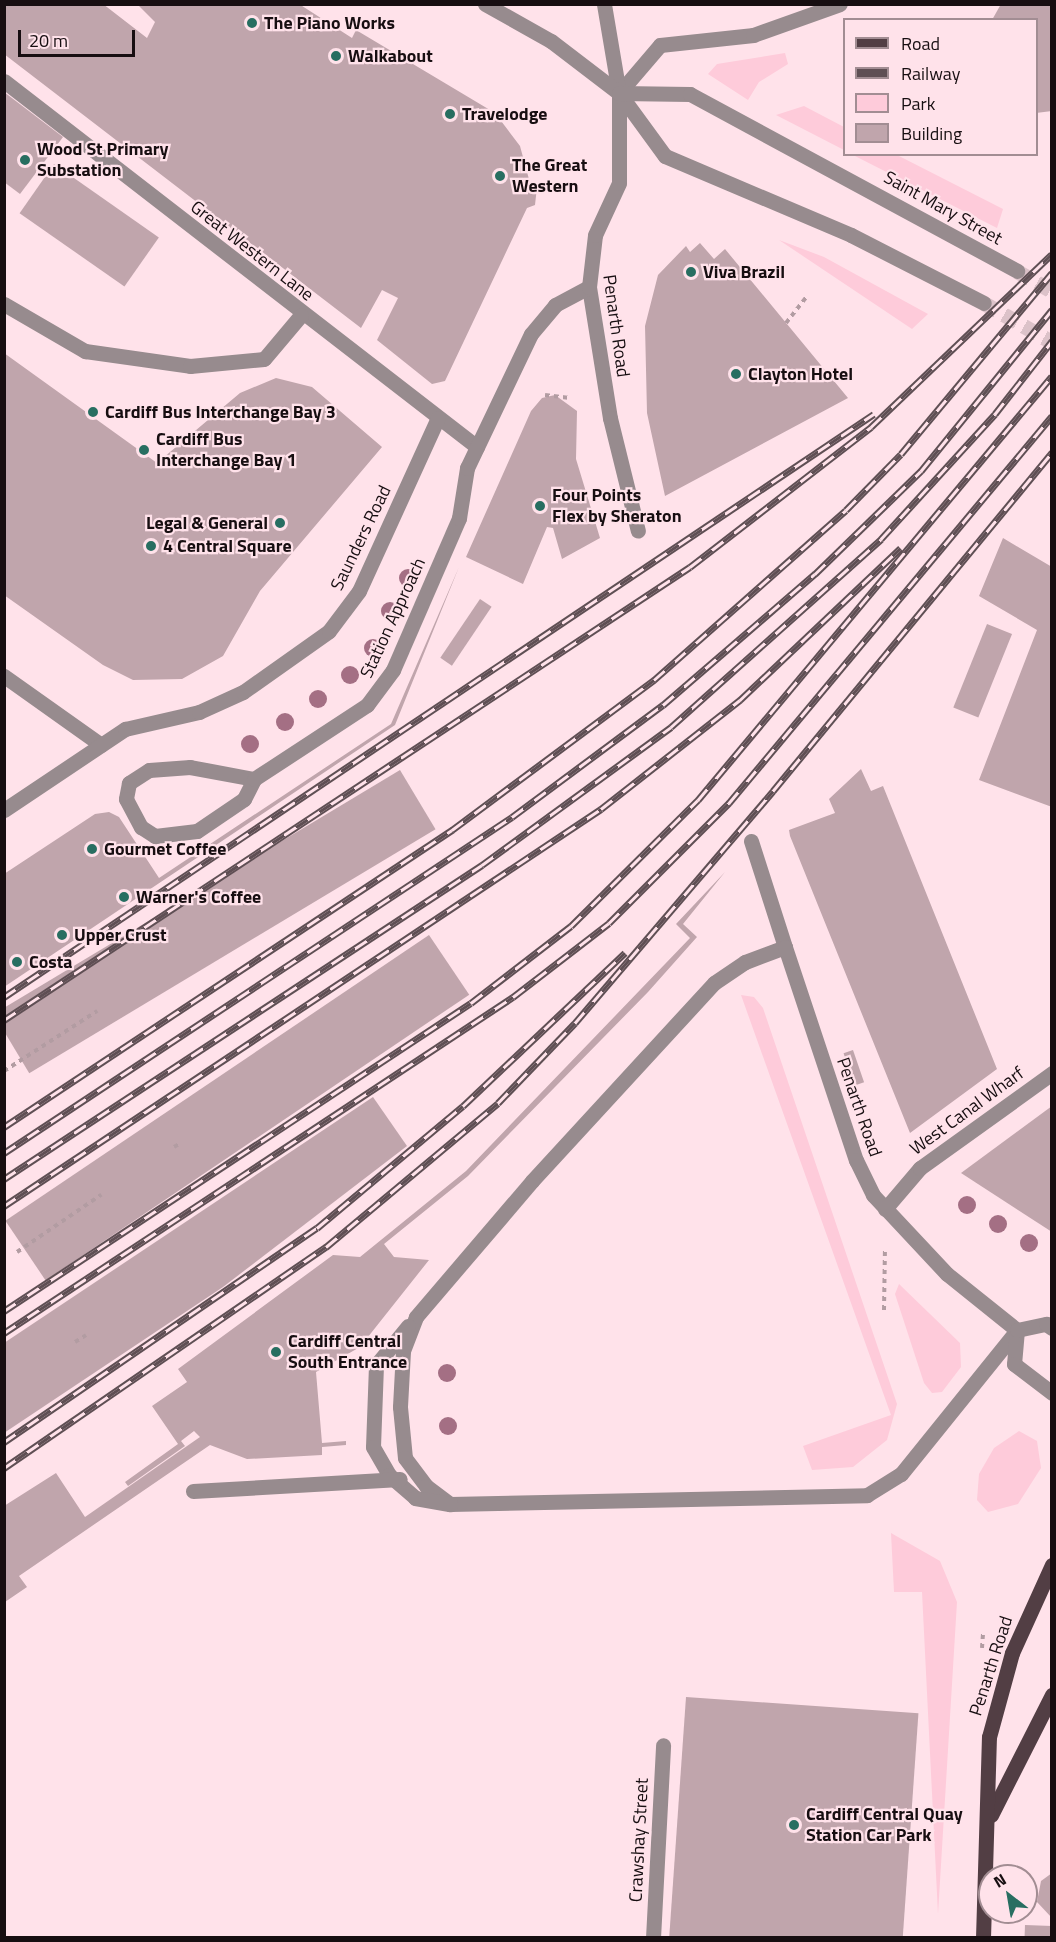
<!DOCTYPE html>
<style>
body{margin:0}
#map{position:relative;width:1056px;height:1942px;overflow:hidden;background:#ffe2ea;font-family:"Titillium Web",sans-serif}
div>[style]{position:absolute}
[style*='--x']{left:calc(var(--x)*1px);top:calc(var(--y)*1px);width:calc(var(--w)*1px);rotate:calc(var(--a)*1deg)}
.green>*{inset:0;background:#fecbda}
.building>*{inset:0;background:#c0a5ac;transform-origin:0 0}
.tertiary-tunnel>*{height:15px;margin-top:-7.5px;transform-origin:0;background:repeating-linear-gradient(90deg,#dcc2c9 0 15px,transparent 0 23px)}
.path>*{height:4px;margin-top:-2px;transform-origin:0;background:repeating-linear-gradient(90deg,#b29ca2 0 4.5px,transparent 0 9px)}
.service>*{height:15px;margin:-7.5px;padding:0 7.5px;transform-origin:7.5px;border-radius:7.5px;background:#978b8e}
.pedestrian>*{height:15px;margin:-7.5px;padding:0 7.5px;transform-origin:7.5px;border-radius:7.5px;background:#978b8e}
.minor>*{height:15px;margin:-7.5px;padding:0 7.5px;transform-origin:7.5px;border-radius:7.5px;background:#978b8e}
.tertiary>*{height:15px;margin:-7.5px;padding:0 7.5px;transform-origin:7.5px;border-radius:7.5px;background:#978b8e}
.primary>*{height:15px;margin:-7.5px;padding:0 7.5px;transform-origin:7.5px;border-radius:7.5px;background:#523e44}
.rail>*{height:7px;margin-top:-3.5px;transform-origin:0;background:repeating-linear-gradient(90deg,#ffe2ea 0 14px,#5f4f54 0 28px);box-sizing:border-box;border-block:2px solid #5f4f54}
.trees>*{width:18px;height:18px;margin:-9px;border-radius:50%;background:#a46f84}
.dots>*{width:16px;height:16px;translate:-50% -50%;box-sizing:border-box;border:3px solid #ffe2ea;border-radius:50%}
span{translate:-50% -50%;white-space:nowrap;text-align:center;line-height:1.15;-webkit-text-stroke:4.5px #ffe2ea;paint-order:stroke}
.poi-label{font-size:18px;color:#170e11;font-weight:700}
.left{translate:0 -50%;text-align:left}
.right{translate:-100% -50%;text-align:right}
.street-label{font-size:18px;color:#170e11}
.frame{position:absolute;inset:0;border:6px solid #170e11;pointer-events:none}
.legend{position:absolute;left:843px;top:18px;width:195px;height:138px;box-sizing:border-box;background:#ffe2ea;border:2px solid #a28d93;margin:0;padding:8px 10px;list-style:none;font-size:18px;color:#170e11}
.legend li{display:flex;align-items:center;gap:12px;height:30px}
.legend b{width:30px;border:2px solid #a28d93}
.north{position:absolute;left:978px;top:1864px;width:60px;height:60px;box-sizing:border-box;background:#ffe2ea;border:2px solid #a28d93;border-radius:50%;rotate:329deg;font-size:16px;font-weight:700;line-height:24px;text-align:center;color:#170e11}
.north::after{content:'';display:block;margin:auto;width:21px;height:27px;background:#286e61;clip-path:polygon(50% 0,100% 100%,50% 72%,0 100%)}
.scale{position:absolute;left:18px;top:30px;width:117px;height:27px;box-sizing:border-box;border:3px solid #170e11;border-top:0;padding-left:8px;font-size:18px;line-height:21px;white-space:nowrap;color:#170e11;-webkit-text-stroke:4px #ffe2ea;paint-order:stroke}
</style>
<div id="map">
<div class="green">
<i style="clip-path:polygon(785px 53px,788px 64px,759px 82px,748px 100px,708px 74px,717px 64px)"></i>
<i style="clip-path:polygon(804px 106px,844px 127px,844px 150px,776px 115px)"></i>
<i style="clip-path:polygon(853px 155px,897px 155px,1003px 209px,997px 228px)"></i>
<i style="clip-path:polygon(779px 240px,824px 257px,928px 314px,912px 329px)"></i>
<i style="clip-path:polygon(741px 995px,754px 997px,763px 1008px,897px 1404px,887px 1440px,853px 1467px,812px 1470px,803px 1446px,891px 1415px)"></i>
<i style="clip-path:polygon(899px 1284px,960px 1343px,961px 1367px,942px 1392px,932px 1393px,924px 1383px,895px 1294px)"></i>
<i style="clip-path:polygon(1019px 1431px,1037px 1441px,1041px 1468px,1018px 1504px,988px 1512px,977px 1500px,979px 1474px,994px 1448px)"></i>
<i style="clip-path:polygon(891px 1533px,940px 1561px,957px 1602px,938px 1914px,922px 1592px,894px 1592px)"></i>
</div>
<div class="building">
<i style="clip-path:polygon(4px 4px,103px 4px,147px 38px,155px 22px,137px 4px,299px 4px,352px 38px,356px 30px,495px 113px,520px 146px,530px 183px,537px 187px,535px 205px,527px 208px,445px 381px,432px 384px,377px 340px,398px 298px,382px 290px,361px 328px,4px 54px)"></i>
<i style="clip-path:polygon(1001px 4px,1052px 4px,1052px 111px,1036px 113px,1036px 20px,992px 20px)"></i>
<i style="clip-path:polygon(4px 92px,63px 137px,20px 194px,4px 182px)"></i>
<i style="left:54px;top:164px;width:128px;height:60px;rotate:35deg"></i>
<i style="clip-path:polygon(700px 243px,714px 259px,725px 249px,848px 398px,665px 496px,647px 413px,645px 326px,658px 275px,686px 246px,690px 252px)"></i>
<i style="clip-path:polygon(4px 353px,157px 463px,240px 393px,276px 378px,312px 387px,382px 447px,260px 591px,223px 656px,182px 679px,133px 680px,103px 665px,4px 595px)"></i>
<i style="clip-path:polygon(555px 395px,577px 411px,576px 459px,600px 538px,562px 559px,553px 528px,547px 527px,523px 584px,466px 557px,531px 411px,542px 398px)"></i>
<i style="clip-path:polygon(1003px 538px,1052px 567px,1052px 807px,979px 780px,1037px 630px,979px 596px)"></i>
<i style="clip-path:polygon(459px 567px,395px 725px,4px 987px,4px 874px,95px 814px,109px 812px,119px 817px,159px 878px,391px 724px)"></i>
<i style="left:480px;top:599px;width:14px;height:71px;rotate:34deg"></i>
<i style="left:987px;top:624px;width:27px;height:90px;rotate:22deg"></i>
<i style="clip-path:polygon(861px 769px,871px 791px,883px 786px,997px 1069px,910px 1133px,790px 836px,789px 830px,835px 813px,829px 799px)"></i>
<i style="left:400px;top:770px;width:69px;height:474px;rotate:59deg"></i>
<i style="clip-path:polygon(725px 872px,683px 924px,697px 937px,648px 992px,468px 1176px,384px 1244px,394px 1257px,429px 1260px,360px 1347px,316px 1372px,322px 1443px,346px 1441px,346px 1445px,322px 1447px,322px 1455px,247px 1459px,210px 1445px,19px 1576px,27px 1587px,5px 1602px,4px 1506px,56px 1473px,85px 1517px,200px 1437px,194px 1431px,181px 1441px,185px 1446px,128px 1486px,125px 1482px,178px 1444px,152px 1406px,187px 1382px,178px 1369px,333px 1255px,360px 1257px,466px 1171px,690px 938px,676px 924px)"></i>
<i style="left:429px;top:935px;width:72px;height:511px;rotate:56deg"></i>
<i style="left:853px;top:1050px;width:34px;height:10px;rotate:71deg"></i>
<i style="clip-path:polygon(373px 1097px,407px 1146px,223px 1287px,4px 1433px,4px 1343px)"></i>
<i style="clip-path:polygon(1052px 1106px,1052px 1232px,961px 1173px)"></i>
<i style="left:686px;top:1697px;width:233px;height:242px;rotate:4deg"></i>
<i style="clip-path:polygon(1052px 1873px,1052px 1918px,1037px 1902px,1041px 1881px)"></i>
<i style="left:1025px;top:1925px;width:27px;height:13px;rotate:2deg"></i>
</div>
<div class="tertiary-tunnel">
<i style="--x:1017;--y:271;--w:40;--a:29.7"></i>
<i style="--x:984;--y:303;--w:78;--a:29.8"></i>
</div>
<div class="path">
<i style="--x:786;--y:323;--w:34;--a:-52"></i>
<i style="--x:545;--y:395;--w:23;--a:7"></i>
<i style="--x:4;--y:1071;--w:111;--a:-32.8"></i>
<i style="--x:174;--y:1147;--w:6;--a:-31"></i>
<i style="--x:17;--y:1252;--w:102;--a:-34.2"></i>
<i style="--x:884;--y:1310;--w:62;--a:-89.1"></i>
<i style="--x:75;--y:1342;--w:13;--a:-32"></i>
<i style="--x:982;--y:1648;--w:14;--a:-86"></i>
</div>
<div class="service">
<i style="--x:4;--y:81;--w:598;--a:37.73"></i>
<i style="--x:619;--y:93;--w:63;--a:-49.5"></i>
<i style="--x:660;--y:45;--w:94;--a:-6.1"></i>
<i style="--x:753;--y:35;--w:92;--a:-19.6"></i>
<i style="--x:589;--y:287;--w:133;--a:80.9"></i>
<i style="--x:610;--y:418;--w:116;--a:76.1"></i>
<i style="--x:4;--y:304;--w:94;--a:30.1"></i>
<i style="--x:85;--y:351;--w:106;--a:8.1"></i>
<i style="--x:190;--y:366;--w:74;--a:-5.4"></i>
<i style="--x:264;--y:359;--w:57;--a:-49.9"></i>
<i style="--x:254;--y:779;--w:65;--a:-169.4"></i>
<i style="--x:190;--y:767;--w:41;--a:175.8"></i>
<i style="--x:149;--y:770;--w:24;--a:147"></i>
<i style="--x:129;--y:783;--w:16;--a:101"></i>
<i style="--x:126;--y:799;--w:32;--a:62"></i>
<i style="--x:141;--y:827;--w:17;--a:33"></i>
<i style="--x:155;--y:836;--w:42;--a:-6.8"></i>
<i style="--x:197;--y:831;--w:57;--a:-34.2"></i>
<i style="--x:244;--y:799;--w:22;--a:-63"></i>
<i style="--x:254;--y:779;--w:135;--a:-33.2"></i>
<i style="--x:367;--y:705;--w:44;--a:-53.4"></i>
<i style="--x:393;--y:670;--w:166;--a:-66.5"></i>
<i style="--x:751;--y:841;--w:111;--a:72.2"></i>
<i style="--x:785;--y:947;--w:43;--a:159.4"></i>
<i style="--x:745;--y:962;--w:37;--a:146"></i>
<i style="--x:714;--y:983;--w:269;--a:132.6"></i>
<i style="--x:532;--y:1181;--w:179;--a:130.5"></i>
<i style="--x:416;--y:1317;--w:36;--a:111"></i>
<i style="--x:403;--y:1351;--w:56;--a:93.1"></i>
<i style="--x:400;--y:1407;--w:51;--a:84.4"></i>
<i style="--x:405;--y:1458;--w:35;--a:53"></i>
<i style="--x:426;--y:1486;--w:30;--a:37"></i>
<i style="--x:450;--y:1504;--w:417;--a:-1.2"></i>
<i style="--x:867;--y:1495;--w:40;--a:-32"></i>
<i style="--x:901;--y:1474;--w:185;--a:-51.1"></i>
<i style="--x:408;--y:1326;--w:50;--a:129.4"></i>
<i style="--x:376;--y:1365;--w:82;--a:92.1"></i>
<i style="--x:373;--y:1447;--w:32;--a:60"></i>
<i style="--x:389;--y:1475;--w:35;--a:41"></i>
<i style="--x:415;--y:1498;--w:36;--a:10"></i>
<i style="--x:193;--y:1491;--w:207;--a:-3.3"></i>
</div>
<div class="pedestrian">
<i style="--x:4;--y:676;--w:119;--a:35.4"></i>
<i style="--x:4;--y:810;--w:146;--a:-33.8"></i>
<i style="--x:125;--y:729;--w:76;--a:-12.9"></i>
<i style="--x:199;--y:712;--w:48;--a:-24.4"></i>
<i style="--x:243;--y:692;--w:105;--a:-35.3"></i>
<i style="--x:329;--y:631;--w:50;--a:-53.1"></i>
<i style="--x:359;--y:591;--w:190;--a:-65.5"></i>
</div>
<div class="minor">
<i style="--x:459;--y:518;--w:51;--a:-80.9"></i>
<i style="--x:467;--y:468;--w:148;--a:-64.5"></i>
<i style="--x:531;--y:334;--w:38;--a:-50"></i>
<i style="--x:555;--y:305;--w:38;--a:-28"></i>
<i style="--x:589;--y:287;--w:52;--a:-83.4"></i>
<i style="--x:595;--y:235;--w:57;--a:-65.2"></i>
<i style="--x:619;--y:183;--w:90;--a:-90"></i>
<i style="--x:619;--y:93;--w:90;--a:-99.6"></i>
<i style="--x:785;--y:947;--w:225;--a:71.6"></i>
<i style="--x:856;--y:1160;--w:39;--a:64"></i>
<i style="--x:873;--y:1195;--w:108;--a:46.9"></i>
<i style="--x:947;--y:1274;--w:90;--a:38.7"></i>
<i style="--x:885;--y:1209;--w:54;--a:-49.5"></i>
<i style="--x:920;--y:1168;--w:163;--a:-35.7"></i>
<i style="--x:1017;--y:1330;--w:34;--a:95"></i>
<i style="--x:1014;--y:1364;--w:48;--a:37.3"></i>
<i style="--x:1017;--y:1330;--w:30;--a:-12"></i>
<i style="--x:1046;--y:1324;--w:7;--a:34"></i>
<i style="--x:653;--y:1938;--w:193;--a:-87"></i>
</div>
<div class="tertiary">
<i style="--x:485;--y:4;--w:76;--a:29.3"></i>
<i style="--x:551;--y:41;--w:86;--a:37.4"></i>
<i style="--x:619;--y:93;--w:78;--a:53.9"></i>
<i style="--x:665;--y:156;--w:202;--a:23"></i>
<i style="--x:851;--y:235;--w:149;--a:27.1"></i>
<i style="--x:619;--y:93;--w:71;--a:0.8"></i>
<i style="--x:690;--y:94;--w:372;--a:28.4"></i>
</div>
<div class="primary">
<i style="--x:991;--y:1815;--w:135;--a:-63.1"></i>
<i style="--x:983;--y:1938;--w:201;--a:-88.3"></i>
<i style="--x:989;--y:1737;--w:87;--a:-74.7"></i>
<i style="--x:1012;--y:1653;--w:97;--a:-65.6"></i>
</div>
<div class="rail">
<i style="--x:4;--y:997;--w:1047;--a:-33.83"></i>
<i style="--x:4;--y:1020;--w:822;--a:-33.44"></i>
<i style="--x:690;--y:567;--w:229;--a:-37.7"></i>
<i style="--x:871;--y:427;--w:250;--a:-43.7"></i>
<i style="--x:4;--y:1127;--w:538;--a:-33.54"></i>
<i style="--x:452;--y:830;--w:252;--a:-36.6"></i>
<i style="--x:654;--y:680;--w:256;--a:-41.5"></i>
<i style="--x:846;--y:510;--w:78;--a:-45.5"></i>
<i style="--x:901;--y:454;--w:236;--a:-50.2"></i>
<i style="--x:4;--y:1153;--w:609;--a:-33.48"></i>
<i style="--x:512;--y:817;--w:188;--a:-36.6"></i>
<i style="--x:663;--y:705;--w:201;--a:-40.8"></i>
<i style="--x:815;--y:574;--w:148;--a:-44.2"></i>
<i style="--x:921;--y:471;--w:208;--a:-50.9"></i>
<i style="--x:4;--y:1179;--w:572;--a:-33.3"></i>
<i style="--x:482;--y:865;--w:234;--a:-36.1"></i>
<i style="--x:671;--y:727;--w:282;--a:-41.8"></i>
<i style="--x:881;--y:539;--w:169;--a:-47.6"></i>
<i style="--x:995;--y:414;--w:93;--a:-52"></i>
<i style="--x:4;--y:1206;--w:717;--a:-33.62"></i>
<i style="--x:601;--y:809;--w:177;--a:-38.1"></i>
<i style="--x:740;--y:700;--w:221;--a:-43.4"></i>
<i style="--x:4;--y:1311;--w:559;--a:-33.41"></i>
<i style="--x:471;--y:1003;--w:126;--a:-37.6"></i>
<i style="--x:571;--y:926;--w:179;--a:-44.8"></i>
<i style="--x:698;--y:800;--w:552;--a:-50.14"></i>
<i style="--x:4;--y:1333;--w:610;--a:-33.43"></i>
<i style="--x:513;--y:997;--w:121;--a:-37.6"></i>
<i style="--x:609;--y:923;--w:170;--a:-45"></i>
<i style="--x:729;--y:803;--w:504;--a:-50.15"></i>
<i style="--x:4;--y:1442;--w:379;--a:-34.4"></i>
<i style="--x:317;--y:1228;--w:190;--a:-39.9"></i>
<i style="--x:463;--y:1106;--w:223;--a:-43.4"></i>
<i style="--x:4;--y:1468;--w:391;--a:-34.5"></i>
<i style="--x:326;--y:1247;--w:224;--a:-39.9"></i>
<i style="--x:498;--y:1103;--w:111;--a:-46.1"></i>
<i style="--x:575;--y:1023;--w:305;--a:-49.5"></i>
<i style="--x:773;--y:791;--w:439;--a:-50.5"></i>
</div>
<div class="trees">
<i style="left:408px;top:578px"></i>
<i style="left:390px;top:611px"></i>
<i style="left:373px;top:648px"></i>
<i style="left:350px;top:675px"></i>
<i style="left:318px;top:699px"></i>
<i style="left:285px;top:722px"></i>
<i style="left:250px;top:744px"></i>
<i style="left:967px;top:1205px"></i>
<i style="left:998px;top:1224px"></i>
<i style="left:1029px;top:1243px"></i>
<i style="left:447px;top:1373px"></i>
<i style="left:448px;top:1426px"></i>
</div>
<div class="dots">
<i style="left:252px;top:23px;background:#286e61"></i>
<i style="left:336px;top:56px;background:#286e61"></i>
<i style="left:450px;top:114px;background:#286e61"></i>
<i style="left:25px;top:160px;background:#286e61"></i>
<i style="left:500px;top:176px;background:#286e61"></i>
<i style="left:691px;top:272px;background:#286e61"></i>
<i style="left:736px;top:374px;background:#286e61"></i>
<i style="left:93px;top:412px;background:#286e61"></i>
<i style="left:144px;top:450px;background:#286e61"></i>
<i style="left:540px;top:506px;background:#286e61"></i>
<i style="left:280px;top:523px;background:#286e61"></i>
<i style="left:151px;top:546px;background:#286e61"></i>
<i style="left:92px;top:849px;background:#286e61"></i>
<i style="left:124px;top:897px;background:#286e61"></i>
<i style="left:62px;top:935px;background:#286e61"></i>
<i style="left:17px;top:962px;background:#286e61"></i>
<i style="left:276px;top:1352px;background:#286e61"></i>
<i style="left:794px;top:1825px;background:#286e61"></i>
</div>
<div class="poi-label">
<span class="left" style="left:264px;top:23px">The Piano Works</span>
<span class="left" style="left:348px;top:56px">Walkabout</span>
<span class="left" style="left:462px;top:114px">Travelodge</span>
<span class="left" style="left:37px;top:160px">Wood St Primary<br>Substation</span>
<span class="left" style="left:512px;top:176px">The Great<br>Western</span>
<span class="left" style="left:703px;top:272px">Viva Brazil</span>
<span class="left" style="left:748px;top:374px">Clayton Hotel</span>
<span class="left" style="left:105px;top:412px">Cardiff Bus Interchange Bay 3</span>
<span class="left" style="left:156px;top:450px">Cardiff Bus<br>Interchange Bay 1</span>
<span class="left" style="left:552px;top:506px">Four Points<br>Flex by Sheraton</span>
<span class="right" style="left:268px;top:523px">Legal &amp; General</span>
<span class="left" style="left:163px;top:546px">4 Central Square</span>
<span class="left" style="left:104px;top:849px">Gourmet Coffee</span>
<span class="left" style="left:136px;top:897px">Warner's Coffee</span>
<span class="left" style="left:74px;top:935px">Upper Crust</span>
<span class="left" style="left:29px;top:962px">Costa</span>
<span class="left" style="left:288px;top:1352px">Cardiff Central<br>South Entrance</span>
<span class="left" style="left:806px;top:1825px">Cardiff Central Quay<br>Station Car Park</span>
</div>
<div class="street-label">
<span style="left:943px;top:208px;rotate:29deg">Saint Mary Street</span>
<span style="left:252px;top:251px;rotate:38deg">Great Western Lane</span>
<span style="left:616px;top:326px;rotate:82deg">Penarth Road</span>
<span style="left:361px;top:538px;rotate:-64deg">Saunders Road</span>
<span style="left:393px;top:618px;rotate:-65deg">Station Approach</span>
<span style="left:859px;top:1107px;rotate:71deg">Penarth Road</span>
<span style="left:967px;top:1111px;rotate:-36deg">West Canal Wharf</span>
<span style="left:991px;top:1666px;rotate:-72deg">Penarth Road</span>
<span style="left:639px;top:1840px;rotate:-87deg">Crawshay Street</span>
</div>
<div class="frame"></div>
<ul class="legend">
<li><b style="height:8px;background:#523e44"></b>Road</li>
<li><b style="height:8px;background:#5f4f54"></b>Railway</li>
<li><b style="height:16px;background:#fecbda"></b>Park</li>
<li><b style="height:16px;background:#c0a5ac"></b>Building</li>
</ul>
<div class="north">N</div>
<div class="scale">20 m</div>
</div>
